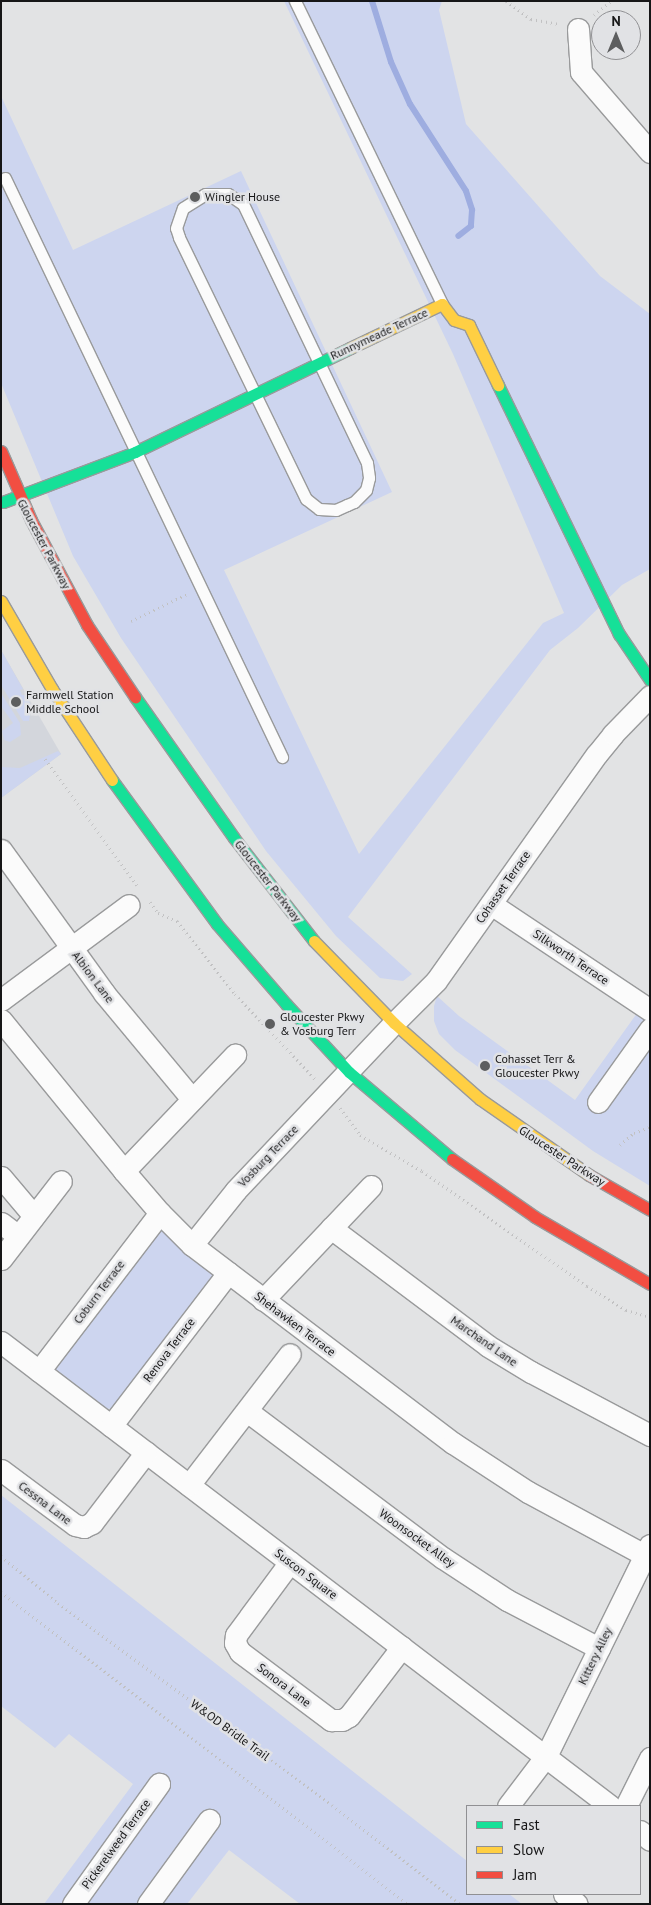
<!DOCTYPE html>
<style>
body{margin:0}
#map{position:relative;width:651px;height:1905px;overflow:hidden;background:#e2e3e4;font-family:"PT Sans",sans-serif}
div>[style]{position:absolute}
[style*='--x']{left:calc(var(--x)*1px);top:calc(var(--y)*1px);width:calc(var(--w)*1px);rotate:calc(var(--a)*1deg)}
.built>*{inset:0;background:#d3d6dc}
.green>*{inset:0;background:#cdd5ef}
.stream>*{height:6px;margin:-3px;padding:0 3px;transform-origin:3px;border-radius:3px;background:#9eade0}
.path>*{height:3px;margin-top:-1.5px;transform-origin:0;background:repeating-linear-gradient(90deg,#c1c1c2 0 1px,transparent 0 5px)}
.roads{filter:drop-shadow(1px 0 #999a9b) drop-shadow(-1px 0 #999a9b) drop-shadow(0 1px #999a9b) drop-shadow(0 -1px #999a9b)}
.lane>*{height:11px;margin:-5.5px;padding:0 5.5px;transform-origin:5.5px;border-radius:5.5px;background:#fbfbfb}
.street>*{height:21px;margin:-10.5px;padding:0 10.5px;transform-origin:10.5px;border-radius:10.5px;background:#fbfbfb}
.fast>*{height:11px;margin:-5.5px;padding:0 5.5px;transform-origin:5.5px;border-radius:5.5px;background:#16e098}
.slow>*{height:11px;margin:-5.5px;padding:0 5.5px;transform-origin:5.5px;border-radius:5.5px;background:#ffcf43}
.jam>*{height:11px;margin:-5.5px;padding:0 5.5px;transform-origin:5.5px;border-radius:5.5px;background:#f24e42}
.dots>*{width:14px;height:14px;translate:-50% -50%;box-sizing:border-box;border:2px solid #e1e2e5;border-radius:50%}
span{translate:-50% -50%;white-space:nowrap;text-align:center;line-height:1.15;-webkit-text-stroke:5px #e1e2e5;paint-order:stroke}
.poi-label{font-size:12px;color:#161617}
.left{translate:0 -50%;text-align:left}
.street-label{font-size:12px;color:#161617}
.frame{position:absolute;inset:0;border:2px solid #161617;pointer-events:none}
.legend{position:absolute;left:466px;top:1805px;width:175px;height:90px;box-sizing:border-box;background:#e1e2e5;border:1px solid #909093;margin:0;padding:6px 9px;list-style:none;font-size:15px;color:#161617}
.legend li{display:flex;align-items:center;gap:10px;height:25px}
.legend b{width:25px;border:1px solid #909093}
.north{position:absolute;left:591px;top:10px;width:50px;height:50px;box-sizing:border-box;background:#e1e2e5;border:1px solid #909093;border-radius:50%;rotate:0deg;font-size:14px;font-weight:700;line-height:20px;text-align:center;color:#161617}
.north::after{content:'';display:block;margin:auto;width:18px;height:22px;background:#5d5e5f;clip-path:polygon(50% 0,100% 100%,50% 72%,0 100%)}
</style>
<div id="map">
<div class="built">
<i style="clip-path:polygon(1px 650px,61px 754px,1px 798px)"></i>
</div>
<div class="green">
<i style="clip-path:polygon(284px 1px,442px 1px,439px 10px,466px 124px,600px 276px,650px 314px,650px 569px,622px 585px,578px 628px,550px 650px,348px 917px,412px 974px,403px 981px,380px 978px,336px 936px,266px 851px,121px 638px,73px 556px,1px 383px,1px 96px,73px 250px,241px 171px,392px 492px,224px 570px,359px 854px,543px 623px,564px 613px,453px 354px)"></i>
<i style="clip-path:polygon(1px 650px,23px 689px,20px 690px,22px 695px,27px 695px,29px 701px,31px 708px,29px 721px,23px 721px,1px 685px)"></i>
<i style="clip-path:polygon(1px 693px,20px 723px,21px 735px,10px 742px,4px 740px,2px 731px,13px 723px,1px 706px)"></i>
<i style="clip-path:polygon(58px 751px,61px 754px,1px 798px,1px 767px,20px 768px)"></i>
<i style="clip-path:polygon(650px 995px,650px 1186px,593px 1151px,455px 1050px,439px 1034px,434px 1021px,434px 1006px,437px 996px,459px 1016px,575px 1100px)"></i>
<i style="clip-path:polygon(157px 1228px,163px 1229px,213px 1271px,215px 1279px,117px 1408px,106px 1409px,56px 1371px,54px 1361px)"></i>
<i style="clip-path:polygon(1px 1495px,467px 1861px,467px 1894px,509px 1894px,522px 1904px,300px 1904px,229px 1850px,187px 1904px,44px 1904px,133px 1784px,69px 1734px,55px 1748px,1px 1706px)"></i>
</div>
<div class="stream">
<i style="--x:372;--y:1;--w:64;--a:72.7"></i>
<i style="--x:391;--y:62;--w:46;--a:65.7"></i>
<i style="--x:410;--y:104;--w:103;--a:57.2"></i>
<i style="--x:466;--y:191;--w:20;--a:72"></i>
<i style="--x:472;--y:210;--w:16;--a:94"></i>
<i style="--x:471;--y:226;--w:16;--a:142"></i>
</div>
<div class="path">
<i style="--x:506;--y:1;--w:31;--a:36"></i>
<i style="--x:531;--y:19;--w:27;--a:10"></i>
<i style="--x:594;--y:15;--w:22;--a:-39"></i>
<i style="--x:131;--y:621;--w:62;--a:-25.7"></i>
<i style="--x:45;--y:759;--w:156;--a:53.9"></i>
<i style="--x:150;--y:902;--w:14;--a:54"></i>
<i style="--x:158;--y:913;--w:21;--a:23"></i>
<i style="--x:177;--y:921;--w:93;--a:51.5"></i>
<i style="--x:235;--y:994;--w:117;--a:46.7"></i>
<i style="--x:340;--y:1108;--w:34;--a:53"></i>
<i style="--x:360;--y:1135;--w:72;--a:30.1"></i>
<i style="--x:422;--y:1171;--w:201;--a:34.9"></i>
<i style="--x:587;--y:1286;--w:46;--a:31.6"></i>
<i style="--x:626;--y:1310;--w:25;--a:16"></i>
<i style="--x:620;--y:1145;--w:18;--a:-41"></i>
<i style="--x:634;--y:1133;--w:17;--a:-21"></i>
<i style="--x:1;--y:1556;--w:74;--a:39.5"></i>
<i style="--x:58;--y:1603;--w:340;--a:36.4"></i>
<i style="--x:332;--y:1805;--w:162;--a:37.7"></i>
<i style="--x:1;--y:1592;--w:513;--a:37.47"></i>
</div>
<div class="roads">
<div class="lane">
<i style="--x:295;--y:1;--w:337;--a:64.1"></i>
<i style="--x:5;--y:178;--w:642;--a:64.43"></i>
<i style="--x:205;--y:194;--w:23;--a:0"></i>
<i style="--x:228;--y:194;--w:18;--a:34"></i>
<i style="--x:243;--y:204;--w:287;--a:64.4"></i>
<i style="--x:367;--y:463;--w:15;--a:82"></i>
<i style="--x:369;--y:478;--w:12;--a:104"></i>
<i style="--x:366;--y:490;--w:17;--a:135"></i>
<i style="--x:354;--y:502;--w:8;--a:157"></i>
<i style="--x:347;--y:505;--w:12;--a:156"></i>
<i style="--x:336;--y:510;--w:17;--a:-177"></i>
<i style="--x:319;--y:509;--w:16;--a:-142"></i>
<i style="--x:306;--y:499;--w:291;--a:-115.9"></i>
<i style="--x:179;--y:237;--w:9;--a:-108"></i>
<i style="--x:176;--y:228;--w:21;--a:-71"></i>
<i style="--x:183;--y:208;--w:26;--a:-32"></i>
</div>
<div class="street">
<i style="--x:578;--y:29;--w:43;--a:86"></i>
<i style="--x:581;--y:72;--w:106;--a:49.2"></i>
<i style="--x:1;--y:850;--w:176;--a:54.2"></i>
<i style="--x:104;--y:993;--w:138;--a:50.3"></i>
<i style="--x:491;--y:904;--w:191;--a:33.7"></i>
<i style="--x:1;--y:1000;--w:159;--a:-36.6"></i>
<i style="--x:1;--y:1020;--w:195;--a:50.8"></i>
<i style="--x:124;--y:1171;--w:55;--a:49.4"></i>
<i style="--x:160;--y:1213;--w:45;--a:45"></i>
<i style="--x:192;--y:1245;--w:328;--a:37.2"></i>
<i style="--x:453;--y:1443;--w:90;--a:33.2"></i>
<i style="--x:528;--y:1492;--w:139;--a:28.4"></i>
<i style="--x:598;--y:1102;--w:90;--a:-54.5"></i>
<i style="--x:124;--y:1171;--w:161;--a:-46.3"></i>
<i style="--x:1;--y:1177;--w:51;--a:49.8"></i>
<i style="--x:1;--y:1223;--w:21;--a:37"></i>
<i style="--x:331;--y:1228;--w:196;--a:36.9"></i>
<i style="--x:488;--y:1346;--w:50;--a:31.2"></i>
<i style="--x:531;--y:1372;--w:135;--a:27.9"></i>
<i style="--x:192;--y:1245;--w:70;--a:-51.3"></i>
<i style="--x:236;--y:1190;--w:230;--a:-46.6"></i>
<i style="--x:394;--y:1023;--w:59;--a:-45"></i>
<i style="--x:436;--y:981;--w:278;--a:-54.7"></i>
<i style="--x:597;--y:754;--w:26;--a:-51"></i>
<i style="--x:613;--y:734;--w:53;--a:-45.8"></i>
<i style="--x:1;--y:1259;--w:98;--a:-52.4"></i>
<i style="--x:263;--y:1300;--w:157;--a:-46.5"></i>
<i style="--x:1;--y:1342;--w:766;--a:37.3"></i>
<i style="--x:39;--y:1371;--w:199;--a:-52.6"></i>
<i style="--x:247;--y:1411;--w:245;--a:36.9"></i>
<i style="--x:443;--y:1558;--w:77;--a:33.3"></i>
<i style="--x:507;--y:1600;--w:104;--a:27.6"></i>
<i style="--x:111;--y:1426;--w:193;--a:-52.6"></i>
<i style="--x:1;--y:1470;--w:92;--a:36.6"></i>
<i style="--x:75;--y:1525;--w:9;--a:13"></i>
<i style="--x:84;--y:1527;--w:9;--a:-27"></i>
<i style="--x:92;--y:1523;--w:89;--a:-52.7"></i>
<i style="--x:189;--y:1485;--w:165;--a:-52.4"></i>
<i style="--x:290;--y:1562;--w:91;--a:126.5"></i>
<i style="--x:236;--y:1635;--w:8;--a:97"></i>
<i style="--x:235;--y:1643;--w:10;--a:61"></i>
<i style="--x:240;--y:1652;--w:114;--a:36.8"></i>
<i style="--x:331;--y:1720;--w:11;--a:0"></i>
<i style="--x:342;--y:1720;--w:8;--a:-30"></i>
<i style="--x:349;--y:1716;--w:87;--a:-52.5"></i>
<i style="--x:508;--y:1806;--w:63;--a:-52.8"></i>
<i style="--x:546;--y:1756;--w:235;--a:-63.8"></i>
<i style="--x:626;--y:1806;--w:54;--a:-63.4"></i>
<i style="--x:640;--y:1831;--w:13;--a:42"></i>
<i style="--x:564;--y:1894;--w:16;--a:38"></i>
<i style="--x:73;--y:1904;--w:148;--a:-54.4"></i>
<i style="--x:148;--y:1904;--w:104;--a:-54"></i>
</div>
<div class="fast">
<i style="--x:498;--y:385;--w:277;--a:64.1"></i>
<i style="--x:619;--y:634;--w:55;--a:56"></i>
<i style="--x:3;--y:502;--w:141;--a:-20.7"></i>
<i style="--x:135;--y:452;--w:239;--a:-25.8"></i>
<i style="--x:135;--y:697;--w:172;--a:54.9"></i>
<i style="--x:234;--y:838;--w:130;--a:52.2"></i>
<i style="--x:112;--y:780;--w:178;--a:53.9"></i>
<i style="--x:217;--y:924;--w:106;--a:49.2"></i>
<i style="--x:286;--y:1004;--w:93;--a:47.2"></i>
<i style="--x:349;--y:1072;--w:135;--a:40.2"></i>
</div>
<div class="slow">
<i style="--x:350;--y:348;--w:102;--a:-25.6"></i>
<i style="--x:442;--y:304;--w:20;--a:53"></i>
<i style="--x:454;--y:320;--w:16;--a:18"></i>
<i style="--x:469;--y:325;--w:67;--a:64.2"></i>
<i style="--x:1;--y:601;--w:102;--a:59.9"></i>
<i style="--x:52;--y:689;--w:109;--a:56.6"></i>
<i style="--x:314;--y:941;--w:115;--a:45.7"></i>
<i style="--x:394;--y:1023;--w:115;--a:41.5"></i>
<i style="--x:480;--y:1099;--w:133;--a:34.9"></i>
</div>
<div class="jam">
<i style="--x:1;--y:451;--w:75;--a:66.5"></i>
<i style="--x:31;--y:520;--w:119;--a:61.9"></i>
<i style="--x:87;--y:625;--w:87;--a:56.3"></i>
<i style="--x:452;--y:1159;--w:101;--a:34.9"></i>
<i style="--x:535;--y:1217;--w:133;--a:30.2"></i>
<i style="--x:589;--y:1175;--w:70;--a:29.8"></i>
</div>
</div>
<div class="dots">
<i style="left:195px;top:197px;background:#5d5e5f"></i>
<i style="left:16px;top:702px;background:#5d5e5f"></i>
<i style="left:270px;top:1024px;background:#5d5e5f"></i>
<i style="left:485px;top:1066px;background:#5d5e5f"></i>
</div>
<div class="poi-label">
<span class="left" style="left:205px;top:197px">Wingler House</span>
<span class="left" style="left:26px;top:702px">Farmwell Station<br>Middle School</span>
<span class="left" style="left:280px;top:1024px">Gloucester Pkwy<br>&amp; Vosburg Terr</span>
<span class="left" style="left:495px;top:1066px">Cohasset Terr &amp;<br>Gloucester Pkwy</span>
</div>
<div class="street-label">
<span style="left:379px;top:334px;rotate:-25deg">Runnymeade Terrace</span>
<span style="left:44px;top:544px;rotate:62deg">Gloucester Parkway</span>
<span style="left:268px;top:881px;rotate:52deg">Gloucester Parkway</span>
<span style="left:503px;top:887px;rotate:-55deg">Cohasset Terrace</span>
<span style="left:571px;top:957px;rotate:34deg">Silkworth Terrace</span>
<span style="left:93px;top:977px;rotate:53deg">Albion Lane</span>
<span style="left:268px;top:1156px;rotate:-46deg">Vosburg Terrace</span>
<span style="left:562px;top:1156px;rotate:33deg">Gloucester Parkway</span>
<span style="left:99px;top:1292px;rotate:-53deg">Coburn Terrace</span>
<span style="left:295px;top:1324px;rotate:37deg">Shehawken Terrace</span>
<span style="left:484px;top:1341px;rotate:35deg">Marchand Lane</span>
<span style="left:169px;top:1350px;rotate:-53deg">Renova Terrace</span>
<span style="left:45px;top:1503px;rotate:37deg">Cessna Lane</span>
<span style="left:417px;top:1538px;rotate:36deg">Woonsocket Alley</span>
<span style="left:306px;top:1574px;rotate:37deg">Suscon Square</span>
<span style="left:595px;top:1656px;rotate:-64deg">Kittery Alley</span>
<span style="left:284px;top:1685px;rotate:37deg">Sonora Lane</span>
<span style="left:230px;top:1730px;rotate:36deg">W&amp;OD Bridle Trail</span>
<span style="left:116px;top:1844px;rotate:-54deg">Pickerelweed Terrace</span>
</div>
<div class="frame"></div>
<ul class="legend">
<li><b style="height:6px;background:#16e098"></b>Fast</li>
<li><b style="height:6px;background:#ffcf43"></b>Slow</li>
<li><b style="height:6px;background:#f24e42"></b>Jam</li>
</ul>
<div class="north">N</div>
</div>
